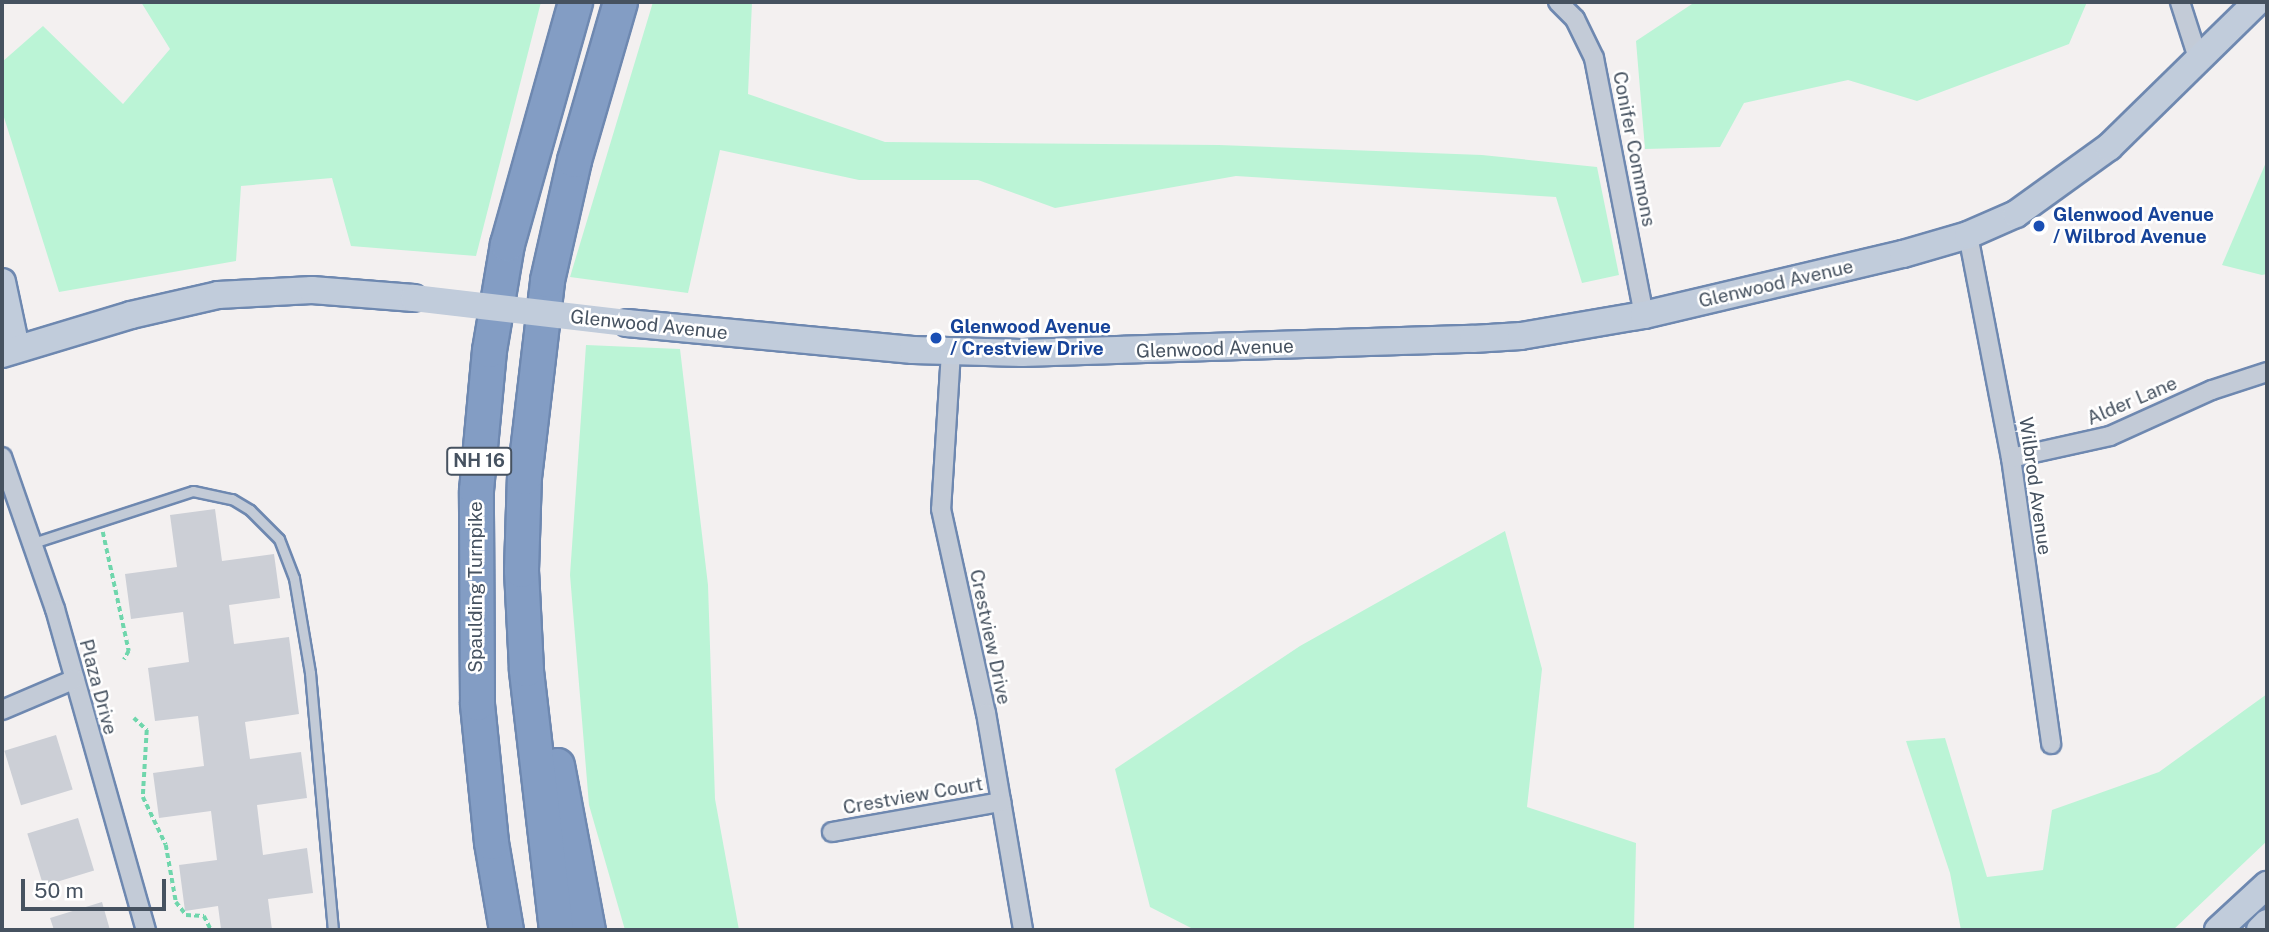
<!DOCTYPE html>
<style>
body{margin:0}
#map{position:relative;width:2269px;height:932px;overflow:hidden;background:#f3f0f0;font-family:"Public Sans",sans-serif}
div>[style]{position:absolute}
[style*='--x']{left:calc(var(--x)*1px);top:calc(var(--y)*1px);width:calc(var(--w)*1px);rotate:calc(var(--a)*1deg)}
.green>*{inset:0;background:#bbf4d6}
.building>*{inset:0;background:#cccfd6;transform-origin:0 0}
.path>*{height:3.5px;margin-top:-1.75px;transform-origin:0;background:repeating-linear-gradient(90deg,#6fd6ac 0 5px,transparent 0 8.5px)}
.roads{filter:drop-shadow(2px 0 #6e88b0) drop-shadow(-2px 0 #6e88b0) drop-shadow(0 2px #6e88b0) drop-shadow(0 -2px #6e88b0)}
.lane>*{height:9px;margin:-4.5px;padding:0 4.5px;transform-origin:4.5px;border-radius:4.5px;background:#c3cbd7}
.street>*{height:18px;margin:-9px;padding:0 9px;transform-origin:9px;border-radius:9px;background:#c3cbd7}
.secondary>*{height:26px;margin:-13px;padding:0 13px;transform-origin:13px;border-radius:13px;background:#c1ccdb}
.highway>*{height:33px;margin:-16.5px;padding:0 16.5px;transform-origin:16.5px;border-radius:16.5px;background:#839dc4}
.secondary-bridge>*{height:26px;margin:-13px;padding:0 13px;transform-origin:13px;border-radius:13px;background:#c1ccdb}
.dots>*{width:19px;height:19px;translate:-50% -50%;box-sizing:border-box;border:4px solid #fff;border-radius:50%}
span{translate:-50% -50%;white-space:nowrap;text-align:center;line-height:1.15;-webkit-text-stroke:5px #fff;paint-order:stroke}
.shield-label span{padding:2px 5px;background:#fff;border:2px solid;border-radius:5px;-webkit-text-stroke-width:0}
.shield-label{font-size:18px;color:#465260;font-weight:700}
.street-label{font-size:19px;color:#465260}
.transit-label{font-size:19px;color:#164399;font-weight:700}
.left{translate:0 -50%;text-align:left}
.frame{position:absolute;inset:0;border:4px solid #465260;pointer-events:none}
.scale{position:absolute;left:21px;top:879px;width:145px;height:32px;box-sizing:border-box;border:4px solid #465260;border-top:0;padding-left:9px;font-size:21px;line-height:24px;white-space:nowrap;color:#465260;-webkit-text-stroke:5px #fff;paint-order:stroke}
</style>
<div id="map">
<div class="green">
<i style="clip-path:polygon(141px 2px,541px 2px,476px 256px,351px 246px,332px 178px,241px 186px,236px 261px,59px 292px,2px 111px,2px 62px,43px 26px,123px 104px,170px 49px)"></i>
<i style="clip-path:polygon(653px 2px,752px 2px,748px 94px,885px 142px,1219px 145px,1482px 155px,1597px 167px,1619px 275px,1582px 283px,1556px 197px,1236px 176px,1055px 208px,978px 180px,859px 180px,720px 150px,688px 293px,570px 277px)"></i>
<i style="clip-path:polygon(1695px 2px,2087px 2px,2069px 44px,1917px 101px,1848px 80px,1744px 103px,1720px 147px,1645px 149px,1636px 41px)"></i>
<i style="clip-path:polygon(2267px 160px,2267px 274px,2262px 275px,2222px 265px)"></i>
<i style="clip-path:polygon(586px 345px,680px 349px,708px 585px,715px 799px,739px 930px,625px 930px,589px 805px,570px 575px)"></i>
<i style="clip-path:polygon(1505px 531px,1542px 669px,1527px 807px,1636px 843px,1634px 930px,1195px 930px,1150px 907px,1115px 769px,1300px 646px)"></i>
<i style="clip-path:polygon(2267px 694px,2267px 841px,2173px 930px,1961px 930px,1950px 873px,1906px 741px,1945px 738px,1987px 877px,2043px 870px,2052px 810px,2159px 772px)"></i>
</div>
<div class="building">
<i style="clip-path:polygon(215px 509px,222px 561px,274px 554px,280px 598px,229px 605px,234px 644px,289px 637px,299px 714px,245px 722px,250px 759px,301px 752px,307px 798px,257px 805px,263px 855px,307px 848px,313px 893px,268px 899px,272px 930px,221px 929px,218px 906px,185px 911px,179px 865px,217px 860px,211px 811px,159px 818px,153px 773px,204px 766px,198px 716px,155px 721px,148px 668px,189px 662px,183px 612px,131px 619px,125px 574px,177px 567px,170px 515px)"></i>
<i style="left:56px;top:735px;width:57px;height:54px;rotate:73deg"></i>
<i style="left:78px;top:818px;width:55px;height:53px;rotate:73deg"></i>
<i style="clip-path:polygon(102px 902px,110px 930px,54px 930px,50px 918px)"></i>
</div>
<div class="path">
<i style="--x:103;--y:532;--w:122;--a:77.7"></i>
<i style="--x:129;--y:651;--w:10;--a:119"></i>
<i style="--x:134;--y:718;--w:18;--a:43"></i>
<i style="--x:147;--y:730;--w:67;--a:93.4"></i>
<i style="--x:143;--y:797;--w:53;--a:64.4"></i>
<i style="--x:166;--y:845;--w:58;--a:80"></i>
<i style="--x:176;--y:902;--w:16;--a:52"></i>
<i style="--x:186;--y:915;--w:18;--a:3"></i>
<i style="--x:204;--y:916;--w:16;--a:63"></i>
</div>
<div class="roads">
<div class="lane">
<i style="--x:33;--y:543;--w:168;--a:-18"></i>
<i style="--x:193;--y:491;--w:40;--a:12"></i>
<i style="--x:232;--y:499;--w:21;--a:31"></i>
<i style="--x:250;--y:510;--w:41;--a:45"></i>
<i style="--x:279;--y:539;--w:42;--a:69"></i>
<i style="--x:294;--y:578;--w:96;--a:80.4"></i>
<i style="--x:310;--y:673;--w:258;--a:84.9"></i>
</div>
<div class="street">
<i style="--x:1558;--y:2;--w:24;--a:45"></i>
<i style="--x:1575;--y:19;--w:43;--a:64"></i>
<i style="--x:1594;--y:58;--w:262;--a:79"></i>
<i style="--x:2180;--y:2;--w:59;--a:72.2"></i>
<i style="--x:1968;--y:235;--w:227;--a:79.1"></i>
<i style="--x:2011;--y:458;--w:289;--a:82"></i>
<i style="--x:951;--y:352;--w:157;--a:93.6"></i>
<i style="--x:941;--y:509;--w:209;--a:77.6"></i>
<i style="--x:986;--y:713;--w:220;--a:80.3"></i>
<i style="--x:2;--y:457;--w:161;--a:70.8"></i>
<i style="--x:55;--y:609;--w:334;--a:74.2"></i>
<i style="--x:2011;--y:458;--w:101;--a:-12.5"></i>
<i style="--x:2110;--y:436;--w:112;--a:-24.3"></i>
<i style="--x:2212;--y:390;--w:58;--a:-18.1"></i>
<i style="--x:2;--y:710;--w:79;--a:-23"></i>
<i style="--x:832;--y:832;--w:172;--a:-10.1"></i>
</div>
<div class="secondary">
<i style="--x:2;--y:282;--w:67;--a:78"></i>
<i style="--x:627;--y:323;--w:287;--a:5.4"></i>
<i style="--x:913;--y:350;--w:109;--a:1.6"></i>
<i style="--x:1022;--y:353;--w:451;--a:-1.8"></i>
<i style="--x:1473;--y:339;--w:48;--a:-3.6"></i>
<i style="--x:1521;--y:336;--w:125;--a:-9.7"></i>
<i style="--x:1644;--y:315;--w:266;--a:-13.3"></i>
<i style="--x:1903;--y:254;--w:68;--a:-16.3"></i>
<i style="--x:1968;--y:235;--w:52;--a:-23.6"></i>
<i style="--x:2016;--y:214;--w:115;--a:-35.8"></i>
<i style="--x:2109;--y:147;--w:207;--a:-44.4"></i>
<i style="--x:2;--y:354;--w:135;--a:-16.8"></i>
<i style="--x:131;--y:315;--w:89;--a:-12.9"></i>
<i style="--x:218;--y:295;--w:94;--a:-3"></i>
<i style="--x:312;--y:290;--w:102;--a:4.5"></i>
<i style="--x:2218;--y:930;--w:67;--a:-42.6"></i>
<i style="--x:2260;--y:930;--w:10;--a:-45"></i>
</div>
<div class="highway">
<i style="--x:557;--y:765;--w:168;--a:79.4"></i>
<i style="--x:506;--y:930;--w:89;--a:-99.7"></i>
<i style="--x:491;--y:842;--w:140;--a:-95.8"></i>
<i style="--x:477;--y:703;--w:213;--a:-90.3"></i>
<i style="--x:476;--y:490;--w:141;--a:-84.7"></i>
<i style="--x:489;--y:350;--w:108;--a:-80.4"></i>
<i style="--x:507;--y:244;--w:251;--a:-74.3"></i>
<i style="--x:556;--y:930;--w:263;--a:-96.6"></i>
<i style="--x:526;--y:669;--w:99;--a:-92.9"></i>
<i style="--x:521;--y:570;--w:93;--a:-88.2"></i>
<i style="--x:524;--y:477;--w:198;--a:-83.3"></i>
<i style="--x:547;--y:280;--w:123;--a:-77.3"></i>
<i style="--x:574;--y:160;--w:165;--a:-73.8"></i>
</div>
</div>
<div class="secondary-bridge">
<i style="--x:414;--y:298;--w:214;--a:6.7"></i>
</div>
<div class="dots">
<i style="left:2039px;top:226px;background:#1a4fb4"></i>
<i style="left:936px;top:338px;background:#1a4fb4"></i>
</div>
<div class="shield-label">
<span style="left:479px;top:461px">NH 16</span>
</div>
<div class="street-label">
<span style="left:1634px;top:149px;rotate:79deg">Conifer Commons</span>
<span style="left:1776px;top:284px;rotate:-13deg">Glenwood Avenue</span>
<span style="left:649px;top:325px;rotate:6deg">Glenwood Avenue</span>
<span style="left:1215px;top:349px;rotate:-2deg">Glenwood Avenue</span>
<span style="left:2132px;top:401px;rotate:-23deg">Alder Lane</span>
<span style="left:2035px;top:486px;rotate:82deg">Wilbrod Avenue</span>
<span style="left:476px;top:587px;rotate:-90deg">Spaulding Turnpike</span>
<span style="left:990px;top:637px;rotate:78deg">Crestview Drive</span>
<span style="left:98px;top:687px;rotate:75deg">Plaza Drive</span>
<span style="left:913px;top:796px;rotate:-10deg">Crestview Court</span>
</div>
<div class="transit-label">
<span class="left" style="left:2053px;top:226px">Glenwood Avenue<br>/ Wilbrod Avenue</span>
<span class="left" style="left:950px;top:338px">Glenwood Avenue<br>/ Crestview Drive</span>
</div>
<div class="frame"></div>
<div class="scale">50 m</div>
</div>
